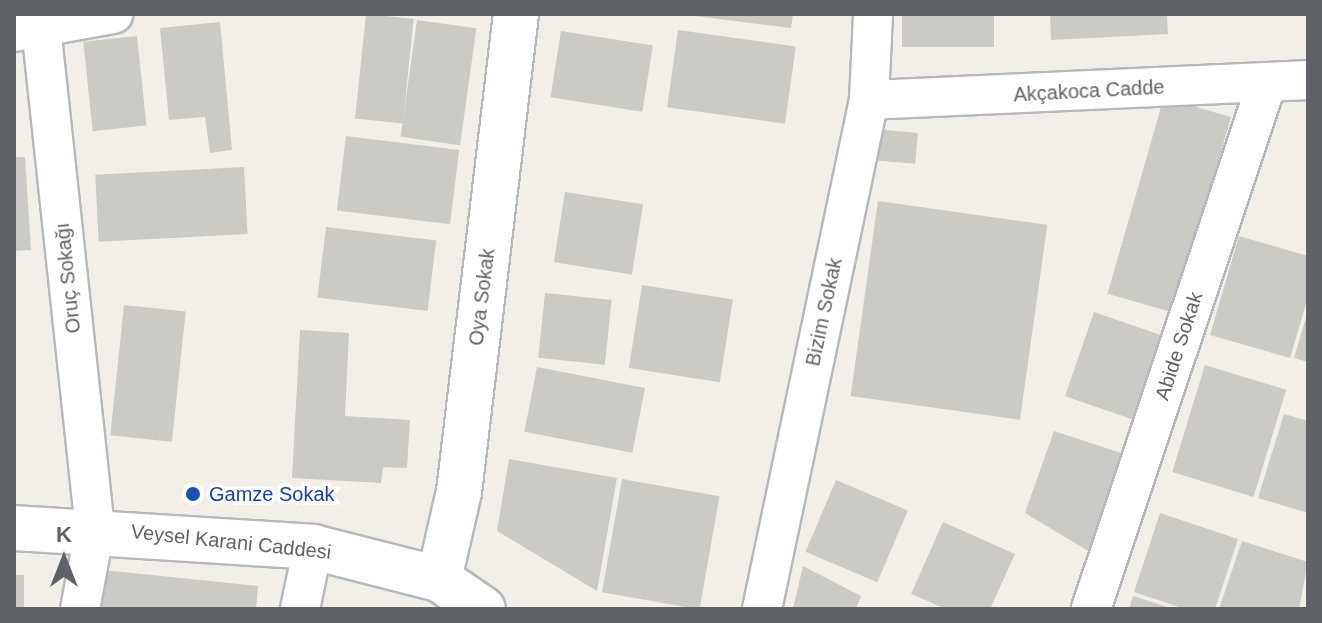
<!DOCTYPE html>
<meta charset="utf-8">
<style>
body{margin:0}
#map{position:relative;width:1322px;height:623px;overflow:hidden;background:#f1efe8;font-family:Helvetica,sans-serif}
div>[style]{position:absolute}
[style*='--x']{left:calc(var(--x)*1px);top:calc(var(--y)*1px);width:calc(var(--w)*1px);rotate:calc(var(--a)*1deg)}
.building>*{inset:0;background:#cccac5;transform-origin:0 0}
.roads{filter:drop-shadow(2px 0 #b5b8bc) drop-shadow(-2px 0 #b5b8bc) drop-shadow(0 2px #b5b8bc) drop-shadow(0 -2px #b5b8bc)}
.street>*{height:38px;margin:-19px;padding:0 19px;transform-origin:19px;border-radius:19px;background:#fff}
.secondary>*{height:44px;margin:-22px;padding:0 22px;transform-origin:22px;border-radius:22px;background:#fff}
.dots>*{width:22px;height:22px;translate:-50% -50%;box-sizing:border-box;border:4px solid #fff;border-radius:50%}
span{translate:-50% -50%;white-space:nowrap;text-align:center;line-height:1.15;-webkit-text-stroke:7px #fff;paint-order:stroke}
.street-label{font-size:20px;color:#5f6368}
.transit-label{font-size:20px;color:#164399}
.left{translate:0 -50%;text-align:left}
.frame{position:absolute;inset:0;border:16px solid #5f6368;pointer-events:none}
.north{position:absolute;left:24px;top:519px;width:80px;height:80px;-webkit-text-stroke:6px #fff;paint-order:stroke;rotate:0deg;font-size:22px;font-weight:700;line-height:32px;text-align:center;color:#5f6368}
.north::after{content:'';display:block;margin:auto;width:28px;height:36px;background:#5f6368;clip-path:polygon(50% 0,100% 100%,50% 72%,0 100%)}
</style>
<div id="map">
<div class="building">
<i style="left:366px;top:14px;width:48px;height:105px;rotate:6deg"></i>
<i style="clip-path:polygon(679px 14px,793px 14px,791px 28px)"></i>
<i style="left:902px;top:14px;width:92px;height:33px"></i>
<i style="clip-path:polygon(1050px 14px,1167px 14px,1168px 34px,1051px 40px)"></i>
<i style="left:417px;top:20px;width:60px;height:118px;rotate:8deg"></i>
<i style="clip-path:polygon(220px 22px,232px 150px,210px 153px,205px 117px,169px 120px,160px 28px)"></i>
<i style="left:678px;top:30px;width:119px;height:78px;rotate:8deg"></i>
<i style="left:561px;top:31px;width:93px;height:67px;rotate:9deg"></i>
<i style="left:137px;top:36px;width:90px;height:54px;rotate:84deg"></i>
<i style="left:1231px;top:117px;width:204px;height:70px;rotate:106deg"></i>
<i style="left:873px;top:129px;width:45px;height:31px;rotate:5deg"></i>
<i style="left:346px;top:136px;width:114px;height:75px;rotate:7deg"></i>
<i style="clip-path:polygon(14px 157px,25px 157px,31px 250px,14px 251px)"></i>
<i style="left:244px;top:167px;width:67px;height:149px;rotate:87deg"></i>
<i style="left:565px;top:192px;width:79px;height:71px;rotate:9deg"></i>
<i style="left:878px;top:201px;width:171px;height:197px;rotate:8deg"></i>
<i style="left:326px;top:227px;width:111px;height:71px;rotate:7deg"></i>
<i style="clip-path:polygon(1239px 236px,1308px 256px,1308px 297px,1290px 358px,1210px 335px)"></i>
<i style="left:642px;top:285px;width:92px;height:84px;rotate:9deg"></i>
<i style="left:545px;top:293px;width:67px;height:65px;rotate:6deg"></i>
<i style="left:124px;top:305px;width:62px;height:131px;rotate:6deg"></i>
<i style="left:1094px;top:312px;width:75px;height:89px;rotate:19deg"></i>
<i style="clip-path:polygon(1307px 314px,1308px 314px,1308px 362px,1294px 358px)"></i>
<i style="clip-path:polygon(300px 330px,349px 333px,345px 416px,410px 420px,407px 468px,383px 467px,381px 483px,292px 478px)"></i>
<i style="left:1205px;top:365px;width:85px;height:112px;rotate:17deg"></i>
<i style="left:537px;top:367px;width:110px;height:66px;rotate:11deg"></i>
<i style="clip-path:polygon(1284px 414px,1308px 421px,1308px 513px,1258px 498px)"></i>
<i style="clip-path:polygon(1054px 431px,1124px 454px,1090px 552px,1025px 513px)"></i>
<i style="clip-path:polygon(509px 459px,617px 478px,597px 591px,497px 531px)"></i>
<i style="left:622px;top:479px;width:99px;height:115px;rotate:10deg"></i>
<i style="left:836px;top:480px;width:78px;height:78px;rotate:23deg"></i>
<i style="clip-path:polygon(1160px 513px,1238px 539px,1215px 609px,1185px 609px,1134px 592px)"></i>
<i style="clip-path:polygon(943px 522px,1015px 554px,990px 609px,946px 609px,911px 594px)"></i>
<i style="clip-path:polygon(1242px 541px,1308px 562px,1299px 609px,1219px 609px)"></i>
<i style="clip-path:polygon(803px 566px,861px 596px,856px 609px,793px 609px)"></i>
<i style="clip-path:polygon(103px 570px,258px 586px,256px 609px,99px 609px)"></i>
<i style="left:14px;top:575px;width:10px;height:34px"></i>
<i style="clip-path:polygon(1133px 596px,1171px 608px,1171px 609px,1129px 609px)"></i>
</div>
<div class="roads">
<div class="street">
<i style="--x:41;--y:27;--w:505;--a:83.86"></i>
<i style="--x:95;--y:529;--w:81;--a:100.6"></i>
<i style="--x:14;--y:32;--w:101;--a:-10.3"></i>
<i style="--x:869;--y:100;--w:439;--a:-2.6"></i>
<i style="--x:300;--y:609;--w:63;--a:-78.2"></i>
<i style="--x:762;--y:609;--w:520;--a:-78.13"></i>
<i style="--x:869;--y:100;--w:86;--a:-87.3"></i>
<i style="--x:1091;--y:609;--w:555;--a:-71.5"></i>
</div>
<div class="secondary">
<i style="--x:14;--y:528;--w:300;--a:3.6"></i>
<i style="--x:313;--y:547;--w:130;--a:14.3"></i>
<i style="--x:439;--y:579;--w:53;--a:34.3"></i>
<i style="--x:439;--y:579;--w:89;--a:-77.1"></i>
<i style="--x:459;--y:492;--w:481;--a:-83.2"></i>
</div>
</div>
<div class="dots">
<i style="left:193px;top:494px;background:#1a4fb4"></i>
</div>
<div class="street-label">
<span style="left:1089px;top:91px;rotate:-3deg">Akçakoca Cadde</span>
<span style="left:68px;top:278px;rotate:-96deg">Oruç Sokağı</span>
<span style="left:482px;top:297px;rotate:-83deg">Oya Sokak</span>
<span style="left:824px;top:312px;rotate:-78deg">Bizim Sokak</span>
<span style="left:1179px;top:346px;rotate:-72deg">Abide Sokak</span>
<span style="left:231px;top:542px;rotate:6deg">Veysel Karani Caddesi</span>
</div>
<div class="transit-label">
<span class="left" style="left:209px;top:494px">Gamze Sokak</span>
</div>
<div class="frame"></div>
<div class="north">K</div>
</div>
